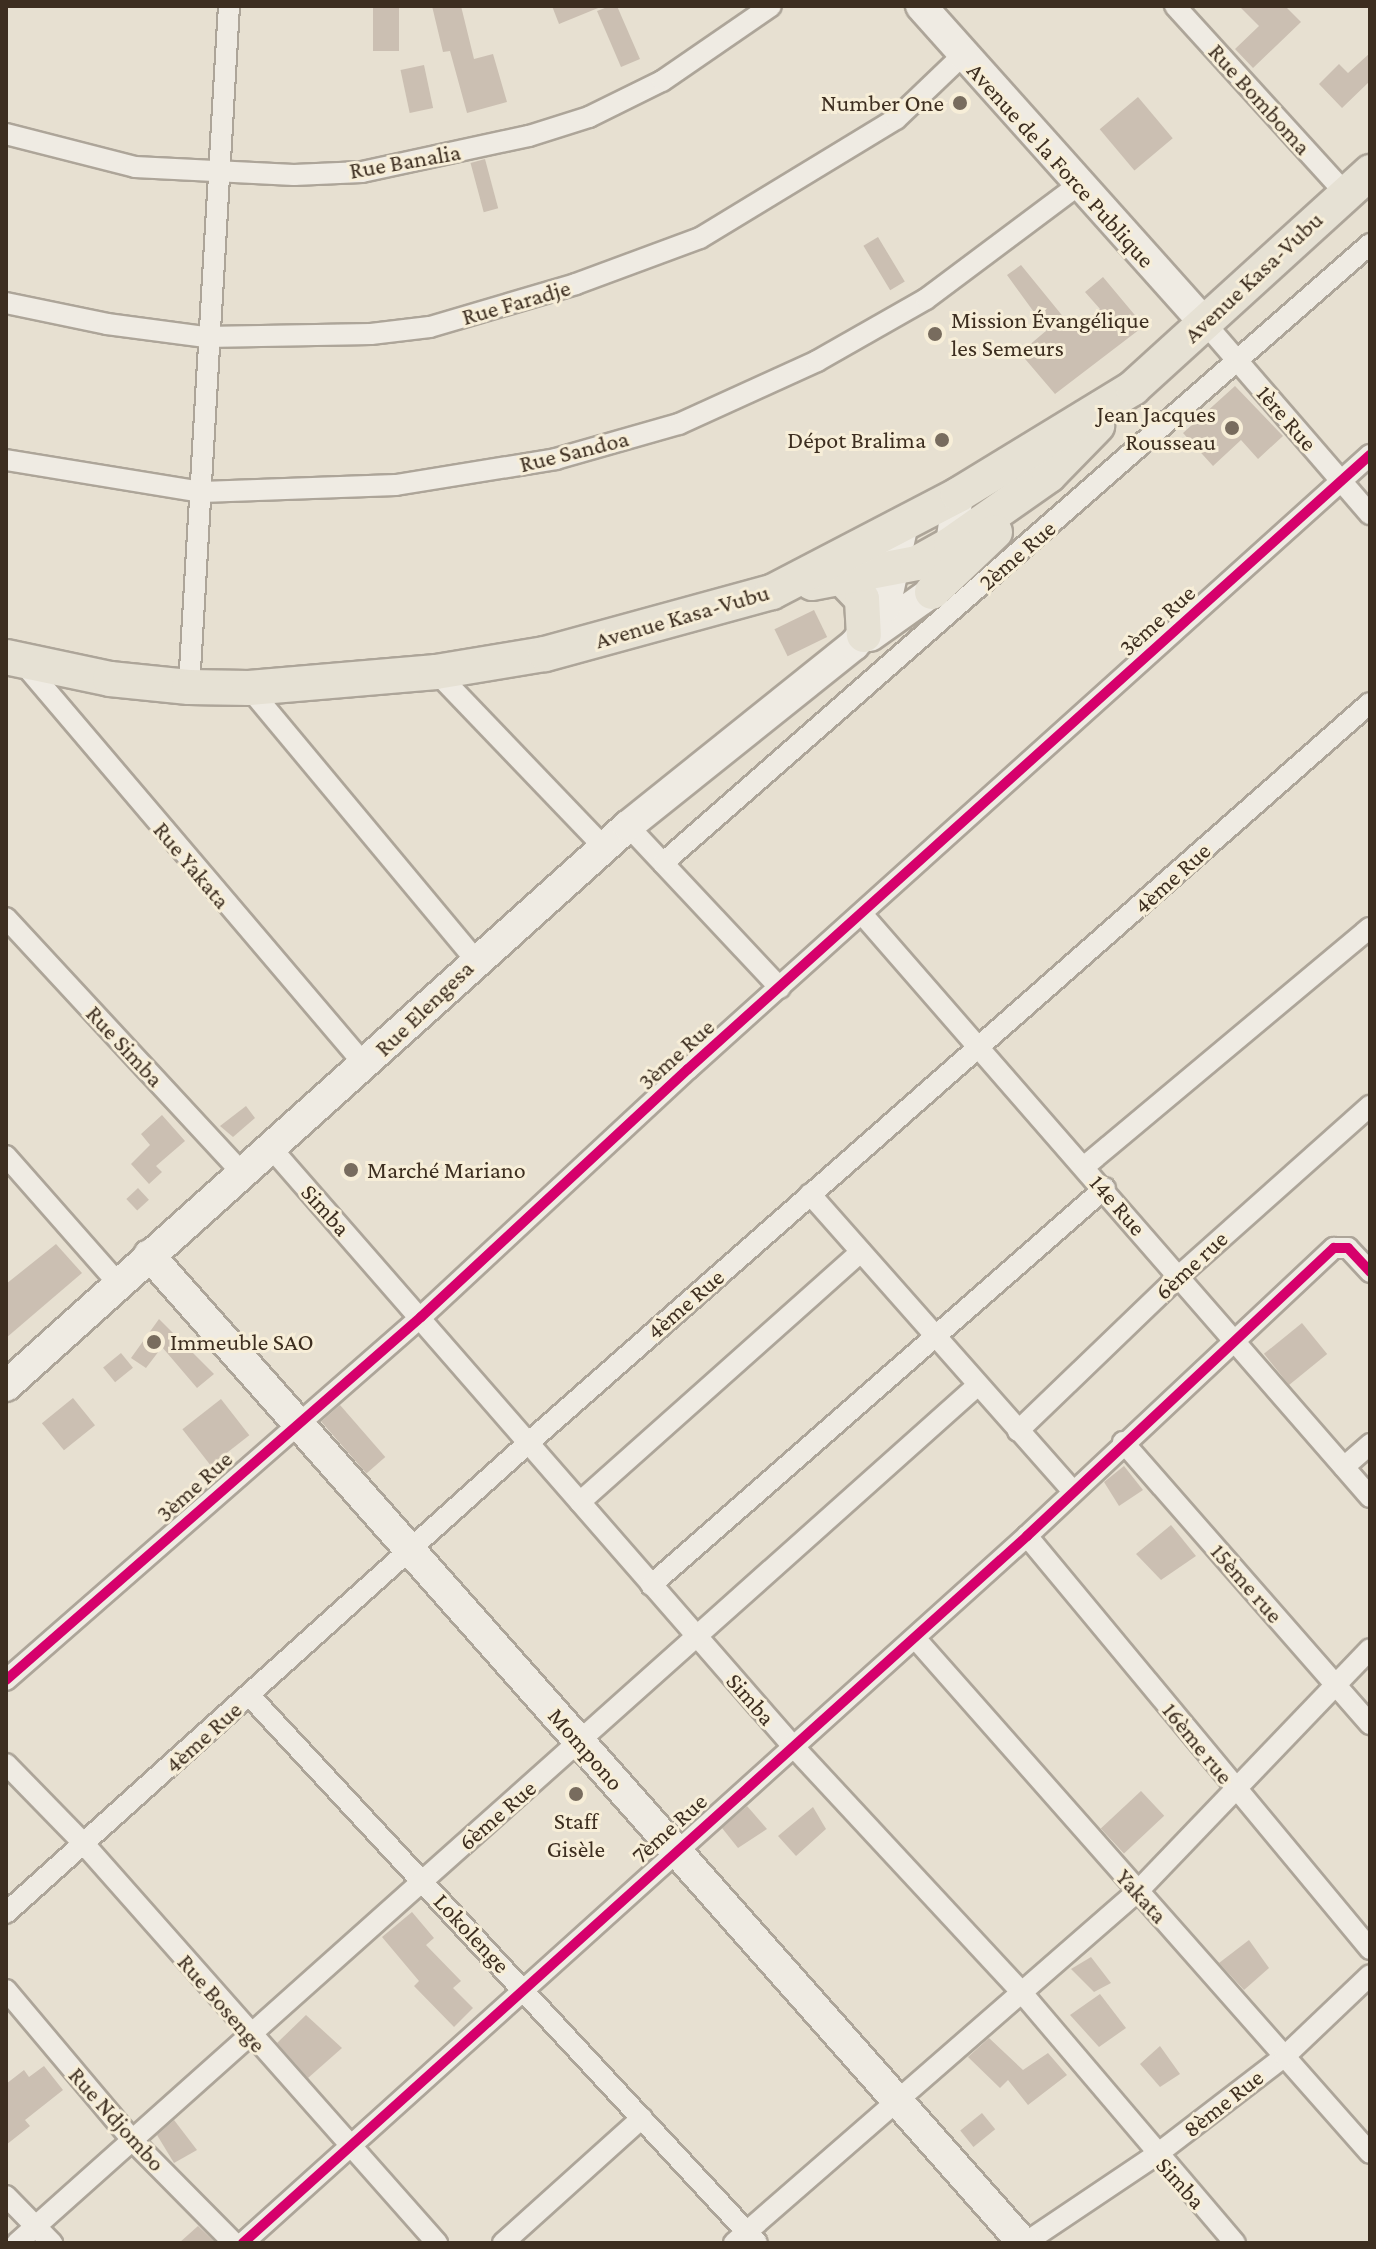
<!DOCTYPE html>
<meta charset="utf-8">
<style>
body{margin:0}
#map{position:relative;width:1376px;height:2249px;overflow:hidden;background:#e7e0d1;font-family:"Crimson Pro",serif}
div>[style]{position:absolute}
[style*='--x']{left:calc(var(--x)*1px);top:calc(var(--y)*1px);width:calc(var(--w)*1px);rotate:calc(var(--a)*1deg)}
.building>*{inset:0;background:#cbbfb2;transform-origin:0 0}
.roads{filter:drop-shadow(2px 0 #ada599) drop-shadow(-2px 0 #ada599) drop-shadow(0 2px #ada599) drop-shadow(0 -2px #ada599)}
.street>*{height:20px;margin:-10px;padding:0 10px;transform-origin:10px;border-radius:10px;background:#efebe3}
.secondary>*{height:30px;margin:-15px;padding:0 15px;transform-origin:15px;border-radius:15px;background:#efebe3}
.primary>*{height:34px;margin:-17px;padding:0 17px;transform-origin:17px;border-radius:17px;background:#e6e1d4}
.cycleway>*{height:10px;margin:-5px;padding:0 5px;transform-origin:5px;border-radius:5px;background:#d6006c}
.dots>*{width:22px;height:22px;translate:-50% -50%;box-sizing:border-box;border:4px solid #f7eed8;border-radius:50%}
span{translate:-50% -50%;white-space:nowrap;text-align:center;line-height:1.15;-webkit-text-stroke:6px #f7eed8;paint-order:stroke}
.street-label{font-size:24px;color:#3d2e20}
.poi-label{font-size:24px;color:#3d2e20}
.right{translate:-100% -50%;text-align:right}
.left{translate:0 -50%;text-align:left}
.frame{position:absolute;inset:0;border:8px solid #3d2e20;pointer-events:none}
</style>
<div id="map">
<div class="building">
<i style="left:373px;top:6px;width:26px;height:45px"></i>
<i style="clip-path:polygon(432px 6px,461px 6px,474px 59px,493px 54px,507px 102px,467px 113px,450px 51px,443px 52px)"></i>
<i style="clip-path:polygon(552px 6px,603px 6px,559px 24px)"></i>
<i style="clip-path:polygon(610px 6px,617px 6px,640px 59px,621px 67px,597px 11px)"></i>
<i style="clip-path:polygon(1239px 6px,1285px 6px,1301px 22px,1253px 68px,1235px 49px,1259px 26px)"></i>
<i style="clip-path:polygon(1370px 53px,1370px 81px,1342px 108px,1319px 84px,1339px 64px,1348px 73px)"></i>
<i style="left:424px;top:65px;width:44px;height:24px;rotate:78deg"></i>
<i style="left:1138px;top:97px;width:54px;height:50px;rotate:50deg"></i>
<i style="left:485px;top:159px;width:51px;height:15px;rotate:75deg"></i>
<i style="left:878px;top:237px;width:52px;height:17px;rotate:59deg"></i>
<i style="clip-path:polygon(1021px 265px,1074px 330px,1100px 309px,1085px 292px,1103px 277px,1144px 326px,1055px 394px,1020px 353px,1047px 330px,1007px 275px)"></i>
<i style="clip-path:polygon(1235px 386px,1283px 436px,1258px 459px,1241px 440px,1213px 466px,1183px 433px)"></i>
<i style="left:814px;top:610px;width:30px;height:44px;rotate:64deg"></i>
<i style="clip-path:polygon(246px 1106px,255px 1118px,233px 1137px,220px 1126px)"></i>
<i style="clip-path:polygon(162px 1115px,185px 1141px,156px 1166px,162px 1172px,149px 1184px,131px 1164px,150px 1145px,141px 1134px)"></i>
<i style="left:138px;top:1188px;width:16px;height:16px;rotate:47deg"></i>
<i style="clip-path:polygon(56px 1244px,82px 1273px,6px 1338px,6px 1284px)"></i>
<i style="clip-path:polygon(159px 1319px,214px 1374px,197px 1388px,162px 1347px,146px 1368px,131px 1358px)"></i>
<i style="left:1302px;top:1323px;width:40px;height:49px;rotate:51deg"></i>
<i style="left:121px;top:1353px;width:19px;height:23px;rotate:51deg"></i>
<i style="left:73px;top:1398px;width:35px;height:40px;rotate:51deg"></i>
<i style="left:221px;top:1399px;width:46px;height:49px;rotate:52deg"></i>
<i style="left:340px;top:1405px;width:69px;height:25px;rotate:49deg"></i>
<i style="clip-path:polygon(1124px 1466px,1143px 1490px,1119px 1506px,1104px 1482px)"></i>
<i style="clip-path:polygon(1171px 1525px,1196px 1556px,1161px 1580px,1136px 1554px)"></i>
<i style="left:1141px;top:1791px;width:34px;height:55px;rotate:47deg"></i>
<i style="clip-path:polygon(747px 1806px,767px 1829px,738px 1848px,722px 1828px)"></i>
<i style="clip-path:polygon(813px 1807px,826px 1829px,796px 1856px,778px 1836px)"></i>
<i style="clip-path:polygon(412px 1912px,434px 1938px,426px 1945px,461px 1981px,453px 1988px,473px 2008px,454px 2027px,414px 1986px,419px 1981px,382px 1937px)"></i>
<i style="clip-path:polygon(1249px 1940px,1269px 1968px,1244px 1990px,1219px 1963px)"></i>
<i style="clip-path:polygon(1091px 1957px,1111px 1983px,1094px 1992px,1071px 1969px)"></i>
<i style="clip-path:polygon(1100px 1994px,1126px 2028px,1099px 2047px,1070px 2015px)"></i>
<i style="clip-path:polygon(306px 2015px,342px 2048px,308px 2078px,277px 2043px)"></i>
<i style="clip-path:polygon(989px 2038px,1023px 2070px,1048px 2053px,1067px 2075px,1028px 2105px,1008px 2080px,1000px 2088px,968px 2057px)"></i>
<i style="clip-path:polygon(1160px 2046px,1180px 2074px,1160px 2087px,1140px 2064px)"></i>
<i style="clip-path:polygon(44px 2066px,63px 2090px,25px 2120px,30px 2126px,6px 2145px,6px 2084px,24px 2070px,29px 2077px)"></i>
<i style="left:982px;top:2113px;width:21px;height:28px;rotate:51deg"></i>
<i style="clip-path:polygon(174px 2120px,197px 2150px,174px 2163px,157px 2135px)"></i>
<i style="clip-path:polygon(198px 2226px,216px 2243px,179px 2243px)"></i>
</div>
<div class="roads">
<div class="street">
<i style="--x:1175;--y:6;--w:253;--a:47.7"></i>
<i style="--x:6;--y:134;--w:133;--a:14.3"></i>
<i style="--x:135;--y:167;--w:159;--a:2.9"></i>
<i style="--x:294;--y:175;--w:68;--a:-2.5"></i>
<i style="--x:362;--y:172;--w:171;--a:-12.2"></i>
<i style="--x:529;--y:136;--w:63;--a:-17.6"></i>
<i style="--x:589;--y:117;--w:81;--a:-26.3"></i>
<i style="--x:662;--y:81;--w:132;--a:-34.5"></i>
<i style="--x:6;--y:303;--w:103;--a:11.7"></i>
<i style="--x:107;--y:324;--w:100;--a:7.5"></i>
<i style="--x:206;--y:337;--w:165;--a:-1"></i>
<i style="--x:371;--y:334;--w:59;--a:-6.8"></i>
<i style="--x:430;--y:327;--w:152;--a:-16.4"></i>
<i style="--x:576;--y:284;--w:132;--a:-20.4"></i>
<i style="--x:700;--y:238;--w:229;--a:-31.3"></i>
<i style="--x:896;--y:119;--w:93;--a:-43.7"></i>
<i style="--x:1204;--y:322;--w:254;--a:49.2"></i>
<i style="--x:6;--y:460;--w:199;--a:9.3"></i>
<i style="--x:202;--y:492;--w:194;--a:-2.1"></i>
<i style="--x:396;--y:485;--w:162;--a:-9.2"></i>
<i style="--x:556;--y:459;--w:128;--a:-15.9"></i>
<i style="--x:679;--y:424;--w:152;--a:-24.5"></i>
<i style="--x:817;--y:361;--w:125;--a:-29.6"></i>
<i style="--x:926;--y:299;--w:189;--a:-36.8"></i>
<i style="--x:23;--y:663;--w:528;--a:49.61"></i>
<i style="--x:436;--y:672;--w:243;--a:46.2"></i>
<i style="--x:189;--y:687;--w:682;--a:-86.64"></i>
<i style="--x:249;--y:688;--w:353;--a:50.2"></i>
<i style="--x:628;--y:826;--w:222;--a:46.8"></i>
<i style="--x:663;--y:863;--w:940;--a:-41.2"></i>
<i style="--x:863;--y:915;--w:772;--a:48.94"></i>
<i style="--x:6;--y:918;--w:349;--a:47.2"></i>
<i style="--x:272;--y:1149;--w:790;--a:48.9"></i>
<i style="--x:791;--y:1744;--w:341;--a:47.1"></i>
<i style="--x:1023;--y:1994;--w:327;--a:49.6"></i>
<i style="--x:6;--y:1156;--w:168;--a:48.6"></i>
<i style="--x:1085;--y:1166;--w:371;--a:-39.9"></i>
<i style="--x:810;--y:1194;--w:397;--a:48.5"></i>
<i style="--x:1018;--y:1431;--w:223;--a:-43.9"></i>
<i style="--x:1179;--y:1276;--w:256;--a:-41.7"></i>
<i style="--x:1123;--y:1442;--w:375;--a:48.8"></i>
<i style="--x:1344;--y:1467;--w:35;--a:-41"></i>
<i style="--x:580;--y:1502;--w:376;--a:-41.7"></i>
<i style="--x:1027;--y:1536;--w:537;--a:50.29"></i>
<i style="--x:651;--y:1585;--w:603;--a:-41.17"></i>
<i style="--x:915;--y:1638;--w:687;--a:48.54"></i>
<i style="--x:6;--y:1680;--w:551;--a:-41.18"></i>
<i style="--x:421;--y:1317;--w:364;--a:-42.9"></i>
<i style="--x:688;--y:1069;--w:918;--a:-42"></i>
<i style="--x:249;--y:1695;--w:747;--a:47.17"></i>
<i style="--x:6;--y:1764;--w:112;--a:45.7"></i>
<i style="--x:84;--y:1844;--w:533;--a:48.5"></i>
<i style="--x:6;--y:1913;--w:701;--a:-41.99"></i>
<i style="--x:527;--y:1444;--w:1122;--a:-41.32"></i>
<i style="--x:6;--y:1990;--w:197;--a:49.9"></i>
<i style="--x:133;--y:2141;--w:144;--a:45.3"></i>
<i style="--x:6;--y:2196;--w:66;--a:45.6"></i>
<i style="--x:17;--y:2243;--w:1287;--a:-41.76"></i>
<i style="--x:243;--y:2243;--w:1056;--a:-42.04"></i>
<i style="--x:1027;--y:1536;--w:421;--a:-43.2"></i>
<i style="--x:1334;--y:1248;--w:14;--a:0"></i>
<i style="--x:1348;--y:1248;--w:33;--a:47"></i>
<i style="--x:503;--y:2243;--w:187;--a:-42"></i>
<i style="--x:734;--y:2243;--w:536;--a:-41.07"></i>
<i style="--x:1138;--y:1891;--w:335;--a:-46.2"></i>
<i style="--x:1025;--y:2243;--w:158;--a:-33.9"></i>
<i style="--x:1156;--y:2155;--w:163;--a:-37.5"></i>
<i style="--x:1285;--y:2056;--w:117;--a:-43.6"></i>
</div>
<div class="secondary">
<i style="--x:921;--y:6;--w:424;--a:48.2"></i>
<i style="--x:870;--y:636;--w:76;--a:-35.4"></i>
<i style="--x:932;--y:592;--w:52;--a:-68.4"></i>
<i style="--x:951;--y:544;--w:49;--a:-81.9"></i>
<i style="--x:149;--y:1255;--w:1319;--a:48.5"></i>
<i style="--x:6;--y:1386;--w:837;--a:-42"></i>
<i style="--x:628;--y:826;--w:290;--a:-38.7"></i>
<i style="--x:854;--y:645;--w:49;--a:-50.8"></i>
<i style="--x:885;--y:607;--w:85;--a:-77.8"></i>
</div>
<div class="primary">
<i style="--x:841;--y:577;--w:30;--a:46"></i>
<i style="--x:862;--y:599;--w:36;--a:87"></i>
<i style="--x:812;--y:583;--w:107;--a:-10.8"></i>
<i style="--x:917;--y:563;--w:39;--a:-29"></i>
<i style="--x:951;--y:544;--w:120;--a:-35.1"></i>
<i style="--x:1049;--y:475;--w:69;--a:-45.6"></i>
<i style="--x:932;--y:592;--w:87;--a:-43.6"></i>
<i style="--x:6;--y:657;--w:106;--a:11.9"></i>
<i style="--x:110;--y:679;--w:79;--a:5.8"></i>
<i style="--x:189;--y:687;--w:60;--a:1"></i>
<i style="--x:249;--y:688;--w:188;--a:-4.9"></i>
<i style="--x:436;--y:672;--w:110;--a:-9.4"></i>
<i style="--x:545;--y:654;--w:235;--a:-15.3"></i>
<i style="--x:772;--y:592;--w:210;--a:-27.5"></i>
<i style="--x:958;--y:495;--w:205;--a:-31.4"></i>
<i style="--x:1133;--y:388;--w:321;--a:-42.3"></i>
</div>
</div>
<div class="cycleway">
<i style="--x:6;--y:1680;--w:551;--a:-41.18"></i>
<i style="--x:421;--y:1317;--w:364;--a:-42.9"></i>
<i style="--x:688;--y:1069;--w:918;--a:-42"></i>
<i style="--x:243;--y:2243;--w:1056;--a:-42.04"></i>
<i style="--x:1027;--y:1536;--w:421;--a:-43.2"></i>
<i style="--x:1334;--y:1248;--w:14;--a:0"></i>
<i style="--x:1348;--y:1248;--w:33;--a:47"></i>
</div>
<div class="dots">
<i style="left:960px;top:103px;background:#786c5e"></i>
<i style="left:935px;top:334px;background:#786c5e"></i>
<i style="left:1232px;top:428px;background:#786c5e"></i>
<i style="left:942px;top:440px;background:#786c5e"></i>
<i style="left:351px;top:1170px;background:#786c5e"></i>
<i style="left:154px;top:1342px;background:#786c5e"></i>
<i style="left:576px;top:1794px;background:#786c5e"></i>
</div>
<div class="street-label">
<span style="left:1260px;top:99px;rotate:48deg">Rue Bomboma</span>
<span style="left:405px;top:161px;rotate:-10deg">Rue Banalia</span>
<span style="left:1061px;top:165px;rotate:48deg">Avenue de la Force Publique</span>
<span style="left:1253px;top:277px;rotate:-43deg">Avenue Kasa-Vubu</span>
<span style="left:516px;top:302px;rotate:-16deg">Rue Faradje</span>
<span style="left:1287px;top:418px;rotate:49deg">1ère Rue</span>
<span style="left:574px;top:451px;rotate:-14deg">Rue Sandoa</span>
<span style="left:1017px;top:555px;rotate:-41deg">2ème Rue</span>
<span style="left:682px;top:616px;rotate:-16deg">Avenue Kasa-Vubu</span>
<span style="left:1157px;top:620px;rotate:-42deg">3ème Rue</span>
<span style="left:192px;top:865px;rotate:50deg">Rue Yakata</span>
<span style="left:1172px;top:878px;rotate:-42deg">4ème Rue</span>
<span style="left:424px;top:1008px;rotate:-44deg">Rue Elengesa</span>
<span style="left:125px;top:1046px;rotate:47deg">Rue Simba</span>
<span style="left:676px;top:1054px;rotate:-42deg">3ème Rue</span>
<span style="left:1118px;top:1205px;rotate:49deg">14e Rue</span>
<span style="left:326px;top:1210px;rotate:48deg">Simba</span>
<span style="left:1191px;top:1265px;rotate:-43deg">6ème rue</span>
<span style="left:685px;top:1304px;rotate:-41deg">4ème Rue</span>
<span style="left:194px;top:1486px;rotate:-42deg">3ème Rue</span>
<span style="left:1247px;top:1583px;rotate:49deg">15ème rue</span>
<span style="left:751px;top:1699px;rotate:49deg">Simba</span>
<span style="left:203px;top:1737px;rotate:-42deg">4ème Rue</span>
<span style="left:1198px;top:1743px;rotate:51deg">16ème rue</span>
<span style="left:586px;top:1749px;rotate:49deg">Mompono</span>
<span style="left:497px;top:1815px;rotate:-41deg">6ème Rue</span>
<span style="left:669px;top:1828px;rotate:-42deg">7ème Rue</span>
<span style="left:1142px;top:1896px;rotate:48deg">Yakata</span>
<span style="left:472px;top:1933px;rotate:47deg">Lokolenge</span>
<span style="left:222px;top:2003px;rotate:49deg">Rue Bosenge</span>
<span style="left:1223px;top:2103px;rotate:-38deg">8ème Rue</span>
<span style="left:117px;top:2119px;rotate:48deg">Rue Ndjombo</span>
<span style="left:1181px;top:2183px;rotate:48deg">Simba</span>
</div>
<div class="poi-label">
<span class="right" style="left:944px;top:103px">Number One</span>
<span class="left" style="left:951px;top:334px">Mission Évangélique<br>les Semeurs</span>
<span class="right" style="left:1216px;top:428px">Jean Jacques<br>Rousseau</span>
<span class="right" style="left:926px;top:440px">Dépot Bralima</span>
<span class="left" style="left:367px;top:1170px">Marché Mariano</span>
<span class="left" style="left:170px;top:1342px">Immeuble SAO</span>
<span style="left:576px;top:1835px">Staff<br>Gisèle</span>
</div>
<div class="frame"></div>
</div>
